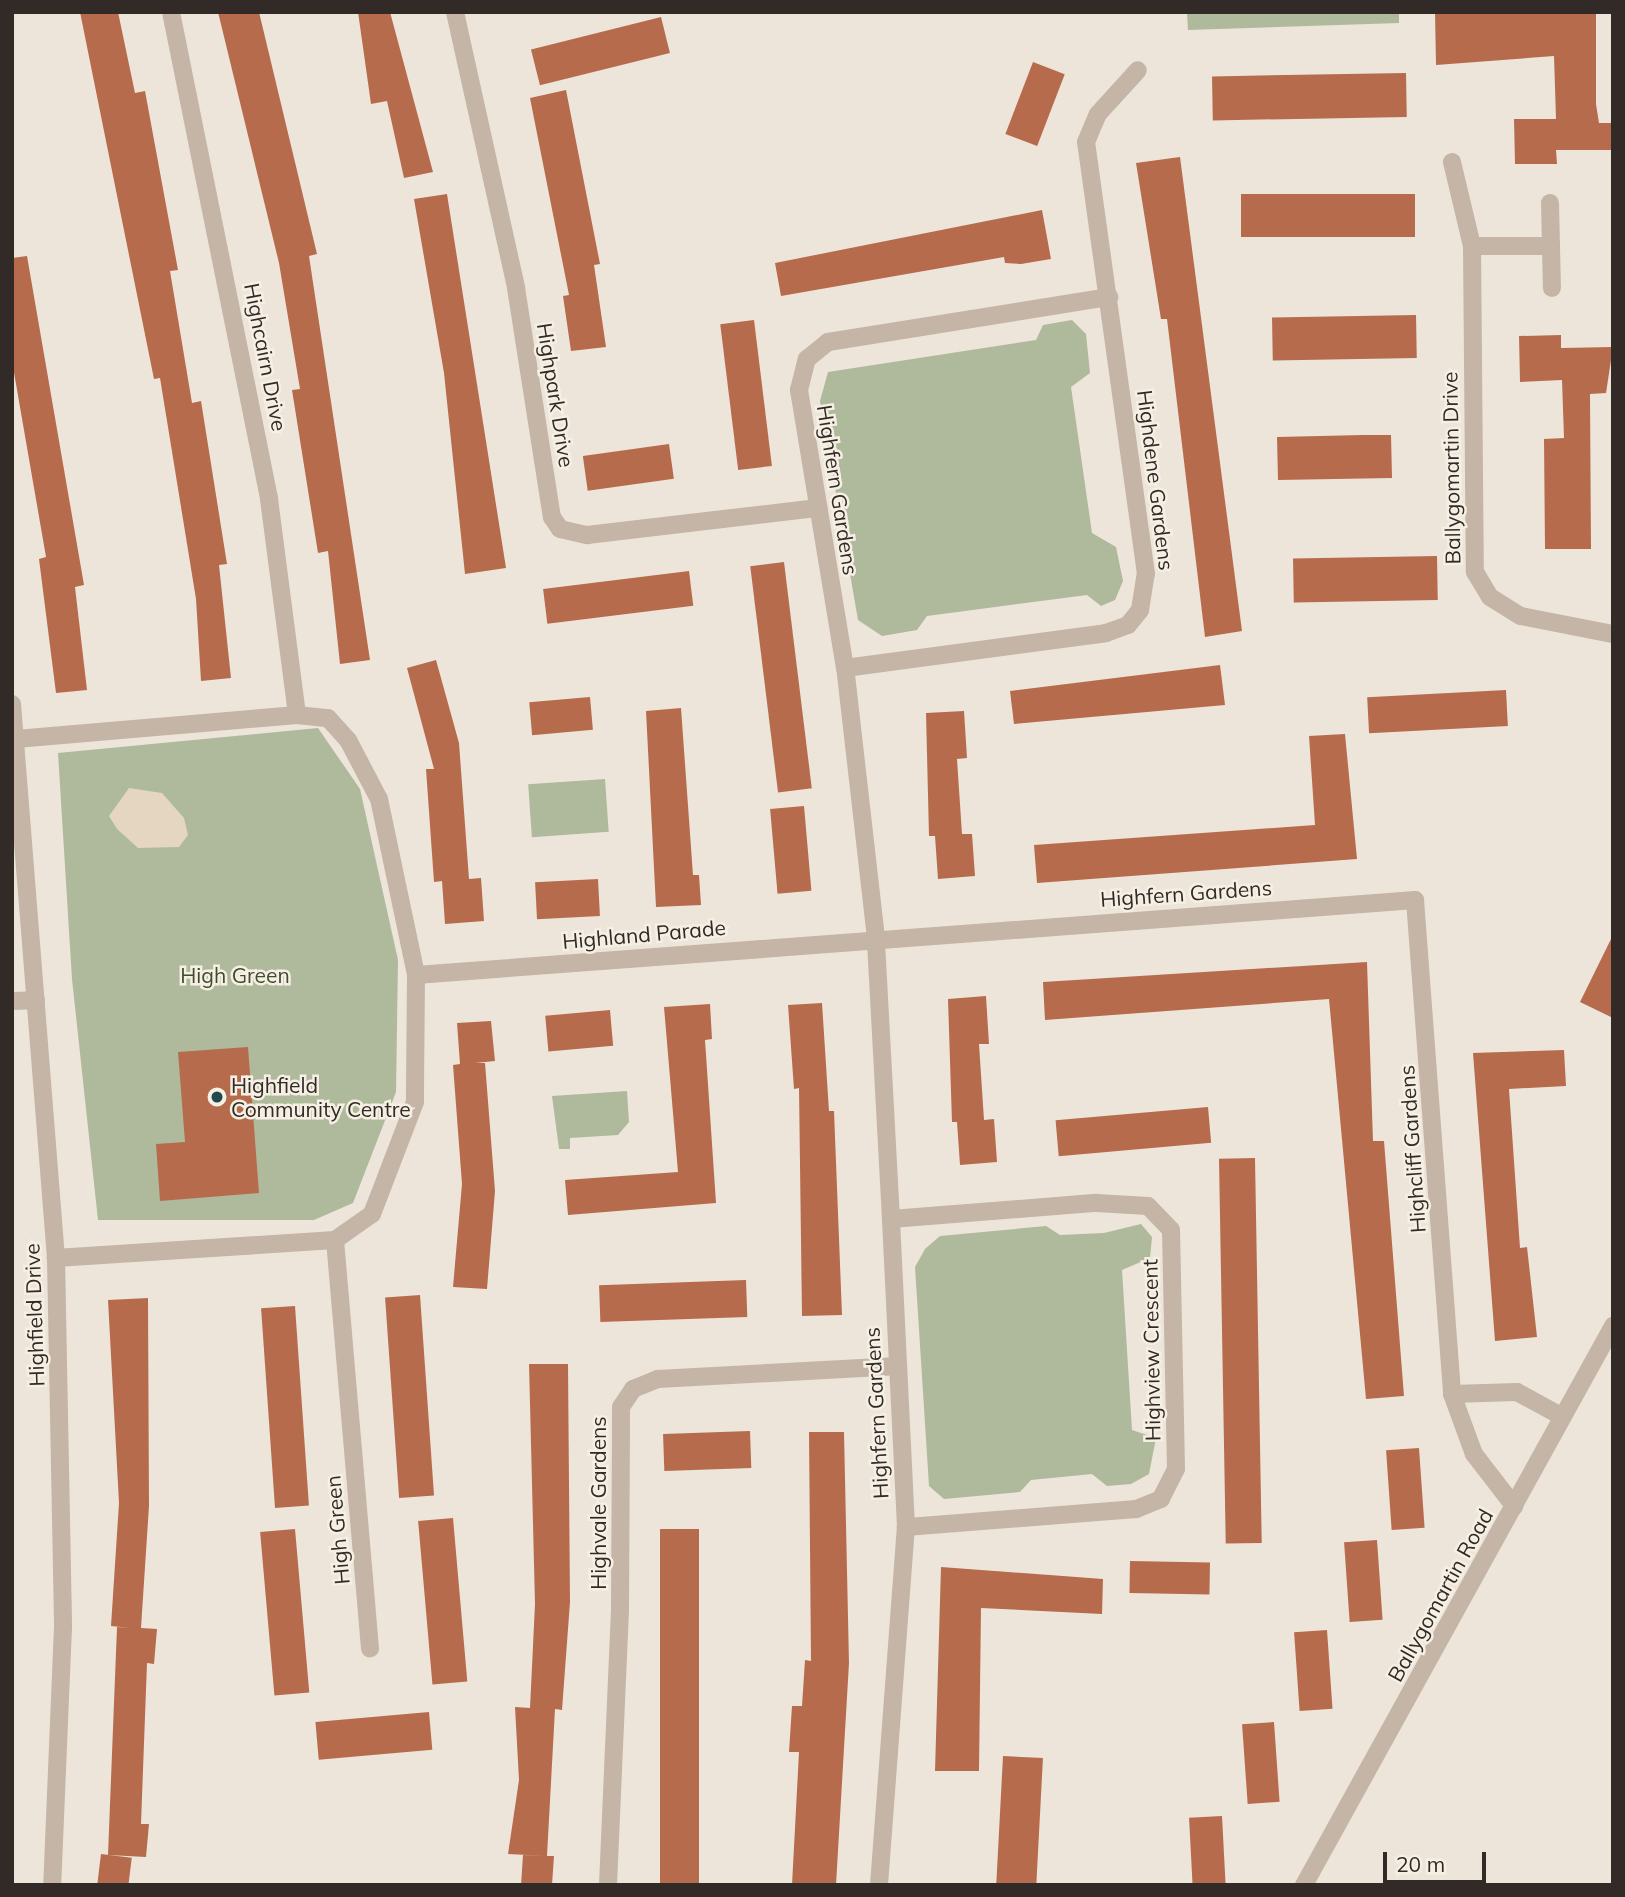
<!DOCTYPE html>
<style>
body{margin:0}
#map{position:relative;width:1625px;height:1897px;overflow:hidden;background:#ede5d9;font-family:Mulish,sans-serif}
div>[style]{position:absolute}
[style*='--x']{left:calc(var(--x)*1px);top:calc(var(--y)*1px);width:calc(var(--w)*1px);rotate:calc(var(--a)*1deg)}
.green>*{inset:0;background:#aeba9b;transform-origin:0 0}
.plaza>*{inset:0;background:#e4d6c1}
.building>*{inset:0;background:#b76b4d;transform-origin:0 0}
.minor>*{height:18px;margin:-9px;padding:0 9px;transform-origin:9px;border-radius:9px;background:#c4b5a6}
.dots>*{width:19px;height:19px;translate:-50% -50%;box-sizing:border-box;border:4px solid #f6efe4;border-radius:50%}
span{translate:-50% -50%;white-space:nowrap;text-align:center;line-height:1.15;-webkit-text-stroke:5px #f6efe4;paint-order:stroke}
.street-label{font-size:21px;color:#312a26}
.park-label{font-size:21px;color:#3f4c2d}
.poi-label{font-size:21px;color:#312a26}
.left{translate:0 -50%;text-align:left}
.frame{position:absolute;inset:0;border:14px solid #312a26;pointer-events:none}
.scale{position:absolute;left:1383px;top:1852px;width:103px;height:32px;box-sizing:border-box;border:4px solid #312a26;border-top:0;padding-left:9px;font-size:21px;line-height:24px;white-space:nowrap;color:#312a26;-webkit-text-stroke:5px #f6efe4;paint-order:stroke}
</style>
<div id="map">
<div class="green">
<i style="clip-path:polygon(1187px 12px,1399px 12px,1399px 23px,1188px 30px)"></i>
<i style="clip-path:polygon(1072px 320px,1086px 334px,1090px 373px,1071px 387px,1092px 533px,1116px 547px,1123px 581px,1115px 600px,1101px 606px,1087px 595px,927px 616px,917px 630px,882px 636px,858px 620px,820px 401px,828px 372px,1036px 340px,1043px 325px)"></i>
<i style="clip-path:polygon(318px 728px,360px 789px,398px 960px,396px 1092px,353px 1203px,314px 1220px,98px 1220px,72px 979px,58px 753px)"></i>
<i style="left:605px;top:779px;width:53px;height:77px;rotate:86deg"></i>
<i style="clip-path:polygon(627px 1091px,629px 1122px,618px 1135px,570px 1138px,570px 1149px,559px 1149px,552px 1096px)"></i>
<i style="clip-path:polygon(1141px 1224px,1152px 1237px,1150px 1258px,1122px 1270px,1132px 1430px,1156px 1438px,1149px 1474px,1131px 1484px,1107px 1486px,1092px 1474px,1031px 1480px,1020px 1492px,944px 1499px,929px 1486px,915px 1267px,925px 1249px,940px 1236px,1046px 1226px,1060px 1235px,1104px 1233px)"></i>
</div>
<div class="plaza">
<i style="clip-path:polygon(129px 788px,162px 793px,184px 818px,188px 835px,179px 847px,138px 848px,117px 829px,109px 816px)"></i>
</div>
<div class="building">
<i style="clip-path:polygon(80px 12px,118px 12px,135px 93px,145px 91px,178px 270px,170px 271px,192px 403px,201px 401px,227px 564px,219px 565px,231px 678px,201px 681px,196px 599px,160px 378px,154px 379px)"></i>
<i style="clip-path:polygon(218px 12px,259px 12px,317px 254px,309px 256px,370px 660px,340px 664px,328px 551px,318px 553px,292px 390px,300px 389px,279px 263px)"></i>
<i style="clip-path:polygon(358px 12px,390px 12px,433px 172px,404px 178px,387px 101px,371px 104px)"></i>
<i style="clip-path:polygon(1435px 12px,1596px 12px,1596px 104px,1599px 123px,1613px 123px,1613px 150px,1556px 150px,1557px 164px,1515px 164px,1514px 119px,1556px 119px,1554px 56px,1436px 65px)"></i>
<i style="left:661px;top:17px;width:37px;height:134px;rotate:76deg"></i>
<i style="left:1033px;top:62px;width:34px;height:77px;rotate:21deg"></i>
<i style="left:1406px;top:73px;width:44px;height:194px;rotate:89deg"></i>
<i style="clip-path:polygon(566px 90px,600px 264px,594px 265px,606px 347px,571px 351px,563px 296px,569px 295px,530px 98px)"></i>
<i style="clip-path:polygon(1180px 157px,1242px 631px,1205px 637px,1167px 319px,1161px 319px,1136px 163px)"></i>
<i style="clip-path:polygon(447px 194px,506px 568px,465px 574px,444px 373px,414px 199px)"></i>
<i style="left:1415px;top:194px;width:43px;height:174px;rotate:90deg"></i>
<i style="clip-path:polygon(1042px 210px,1051px 259px,1021px 264px,1005px 263px,1004px 257px,781px 296px,775px 263px)"></i>
<i style="clip-path:polygon(27px 256px,84px 585px,75px 587px,87px 690px,56px 693px,39px 559px,46px 557px,12px 361px,12px 258px)"></i>
<i style="left:1416px;top:315px;width:43px;height:144px;rotate:89deg"></i>
<i style="left:754px;top:320px;width:147px;height:34px;rotate:83deg"></i>
<i style="clip-path:polygon(1561px 335px,1561px 348px,1613px 347px,1606px 393px,1590px 394px,1591px 549px,1545px 549px,1544px 439px,1564px 438px,1562px 380px,1520px 382px,1519px 336px)"></i>
<i style="clip-path:polygon(1363px 435px,1391px 435px,1392px 478px,1278px 480px,1277px 437px)"></i>
<i style="left:669px;top:444px;width:35px;height:87px;rotate:82deg"></i>
<i style="left:1437px;top:556px;width:44px;height:144px;rotate:89deg"></i>
<i style="left:784px;top:562px;width:228px;height:34px;rotate:83deg"></i>
<i style="left:689px;top:571px;width:35px;height:147px;rotate:83deg"></i>
<i style="clip-path:polygon(436px 660px,459px 743px,469px 879px,481px 878px,484px 921px,445px 924px,442px 881px,434px 882px,426px 769px,434px 769px,407px 668px)"></i>
<i style="clip-path:polygon(1220px 665px,1225px 705px,1014px 724px,1010px 691px)"></i>
<i style="left:1506px;top:690px;width:36px;height:139px;rotate:87deg"></i>
<i style="left:590px;top:697px;width:33px;height:61px;rotate:85deg"></i>
<i style="clip-path:polygon(681px 708px,693px 875px,699px 875px,701px 905px,656px 907px,646px 711px)"></i>
<i style="clip-path:polygon(964px 711px,967px 758px,957px 759px,962px 834px,972px 834px,975px 876px,938px 879px,935px 836px,929px 836px,926px 713px)"></i>
<i style="clip-path:polygon(1345px 734px,1357px 859px,1037px 883px,1034px 845px,1315px 825px,1309px 736px)"></i>
<i style="left:804px;top:806px;width:85px;height:34px;rotate:85deg"></i>
<i style="left:598px;top:879px;width:37px;height:63px;rotate:87deg"></i>
<i style="clip-path:polygon(1613px 935px,1613px 1018px,1580px 1002px)"></i>
<i style="clip-path:polygon(1367px 962px,1373px 1141px,1384px 1141px,1404px 1396px,1366px 1399px,1329px 999px,1045px 1020px,1043px 982px)"></i>
<i style="clip-path:polygon(986px 996px,989px 1044px,979px 1044px,984px 1120px,994px 1119px,997px 1162px,960px 1165px,957px 1122px,952px 1122px,948px 999px)"></i>
<i style="clip-path:polygon(822px 1003px,829px 1111px,834px 1111px,842px 1315px,802px 1316px,799px 1088px,794px 1089px,788px 1005px)"></i>
<i style="clip-path:polygon(710px 1004px,712px 1039px,705px 1040px,716px 1203px,568px 1215px,565px 1180px,678px 1172px,664px 1007px)"></i>
<i style="left:610px;top:1010px;width:36px;height:65px;rotate:85deg"></i>
<i style="clip-path:polygon(491px 1021px,495px 1061px,475px 1063px,485px 1063px,495px 1191px,487px 1289px,453px 1287px,462px 1184px,453px 1065px,460px 1064px,457px 1023px)"></i>
<i style="clip-path:polygon(248px 1047px,259px 1193px,160px 1201px,156px 1144px,185px 1142px,178px 1052px)"></i>
<i style="clip-path:polygon(1564px 1050px,1566px 1086px,1509px 1089px,1520px 1248px,1527px 1247px,1537px 1337px,1495px 1341px,1473px 1053px)"></i>
<i style="left:1208px;top:1107px;width:36px;height:153px;rotate:85deg"></i>
<i style="left:1255px;top:1158px;width:385px;height:36px;rotate:89deg"></i>
<i style="left:746px;top:1280px;width:37px;height:147px;rotate:88deg"></i>
<i style="left:420px;top:1295px;width:201px;height:35px;rotate:86deg"></i>
<i style="clip-path:polygon(148px 1298px,149px 1506px,141px 1628px,157px 1629px,154px 1664px,147px 1663px,141px 1824px,149px 1824px,146px 1857px,108px 1855px,117px 1627px,130px 1628px,111px 1626px,119px 1503px,108px 1300px)"></i>
<i style="left:295px;top:1306px;width:200px;height:34px;rotate:86deg"></i>
<i style="clip-path:polygon(529px 1364px,568px 1364px,570px 1602px,562px 1710px,555px 1709px,547px 1856px,554px 1856px,552px 1885px,521px 1885px,523px 1855px,547px 1856px,508px 1854px,519px 1780px,515px 1707px,530px 1708px,535px 1604px)"></i>
<i style="left:750px;top:1431px;width:37px;height:87px;rotate:88deg"></i>
<i style="clip-path:polygon(809px 1432px,844px 1432px,849px 1663px,836px 1885px,792px 1885px,799px 1752px,789px 1752px,792px 1706px,802px 1706px,805px 1660px,811px 1661px)"></i>
<i style="left:1419px;top:1448px;width:80px;height:33px;rotate:86deg"></i>
<i style="left:453px;top:1518px;width:164px;height:35px;rotate:85deg"></i>
<i style="left:295px;top:1529px;width:164px;height:35px;rotate:85deg"></i>
<i style="left:660px;top:1529px;width:39px;height:356px"></i>
<i style="left:1377px;top:1540px;width:80px;height:33px;rotate:86deg"></i>
<i style="left:1130px;top:1561px;width:80px;height:32px;rotate:1deg"></i>
<i style="clip-path:polygon(941px 1567px,1103px 1579px,1102px 1614px,981px 1608px,979px 1771px,935px 1771px)"></i>
<i style="left:1327px;top:1630px;width:79px;height:33px;rotate:86deg"></i>
<i style="left:429px;top:1712px;width:38px;height:114px;rotate:85deg"></i>
<i style="left:1274px;top:1722px;width:80px;height:32px;rotate:86deg"></i>
<i style="left:1003px;top:1756px;width:40px;height:129px;rotate:3deg"></i>
<i style="left:1222px;top:1816px;width:69px;height:33px;rotate:87deg"></i>
<i style="left:101px;top:1854px;width:31px;height:31px;rotate:7deg"></i>
</div>
<div class="minor">
<i style="--x:171;--y:12;--w:497;--a:78.6"></i>
<i style="--x:269;--y:499;--w:218;--a:82.6"></i>
<i style="--x:455;--y:12;--w:283;--a:77.5"></i>
<i style="--x:516;--y:288;--w:232;--a:81.1"></i>
<i style="--x:552;--y:517;--w:14;--a:56"></i>
<i style="--x:560;--y:529;--w:28;--a:13"></i>
<i style="--x:587;--y:535;--w:233;--a:-6.7"></i>
<i style="--x:1452;--y:162;--w:86;--a:76.6"></i>
<i style="--x:1472;--y:246;--w:326;--a:89.5"></i>
<i style="--x:1475;--y:572;--w:29;--a:59"></i>
<i style="--x:1490;--y:597;--w:36;--a:32"></i>
<i style="--x:1521;--y:616;--w:94;--a:11.1"></i>
<i style="--x:1550;--y:203;--w:85;--a:88.7"></i>
<i style="--x:1472;--y:246;--w:79;--a:0"></i>
<i style="--x:845;--y:668;--w:263;--a:-7.6"></i>
<i style="--x:1106;--y:633;--w:23;--a:-20"></i>
<i style="--x:1128;--y:625;--w:19;--a:-51"></i>
<i style="--x:1140;--y:610;--w:36;--a:-81"></i>
<i style="--x:1146;--y:574;--w:436;--a:-97.9"></i>
<i style="--x:1086;--y:142;--w:30;--a:-67"></i>
<i style="--x:1098;--y:114;--w:59;--a:-47.7"></i>
<i style="--x:12;--y:704;--w:556;--a:85.46"></i>
<i style="--x:56;--y:1258;--w:369;--a:88.9"></i>
<i style="--x:63;--y:1627;--w:258;--a:92.4"></i>
<i style="--x:16;--y:739;--w:282;--a:-4.9"></i>
<i style="--x:297;--y:715;--w:31;--a:6"></i>
<i style="--x:328;--y:718;--w:30;--a:48"></i>
<i style="--x:348;--y:740;--w:67;--a:62.3"></i>
<i style="--x:379;--y:799;--w:180;--a:78.1"></i>
<i style="--x:416;--y:975;--w:127;--a:90.5"></i>
<i style="--x:415;--y:1102;--w:120;--a:111"></i>
<i style="--x:372;--y:1214;--w:45;--a:144.9"></i>
<i style="--x:335;--y:1240;--w:280;--a:176.3"></i>
<i style="--x:416;--y:975;--w:1002;--a:-4.29"></i>
<i style="--x:1415;--y:900;--w:495;--a:85.7"></i>
<i style="--x:1452;--y:1394;--w:64;--a:69.9"></i>
<i style="--x:1474;--y:1454;--w:66;--a:52.4"></i>
<i style="--x:12;--y:1001;--w:24;--a:-2"></i>
<i style="--x:891;--y:1219;--w:206;--a:-4.5"></i>
<i style="--x:1096;--y:1203;--w:52;--a:3.3"></i>
<i style="--x:1148;--y:1206;--w:33;--a:46"></i>
<i style="--x:1171;--y:1230;--w:239;--a:88.8"></i>
<i style="--x:1176;--y:1469;--w:34;--a:117"></i>
<i style="--x:1161;--y:1499;--w:27;--a:158"></i>
<i style="--x:1136;--y:1509;--w:231;--a:175.5"></i>
<i style="--x:335;--y:1240;--w:410;--a:85.1"></i>
<i style="--x:1452;--y:1394;--w:65;--a:-1.8"></i>
<i style="--x:1517;--y:1392;--w:52;--a:28.5"></i>
<i style="--x:608;--y:1885;--w:274;--a:-87.5"></i>
<i style="--x:620;--y:1611;--w:204;--a:-89.7"></i>
<i style="--x:621;--y:1407;--w:22;--a:-56"></i>
<i style="--x:633;--y:1389;--w:27;--a:-22"></i>
<i style="--x:658;--y:1379;--w:237;--a:-3.1"></i>
<i style="--x:879;--y:1885;--w:359;--a:-85.7"></i>
<i style="--x:906;--y:1527;--w:308;--a:-92.8"></i>
<i style="--x:891;--y:1219;--w:281;--a:-93.1"></i>
<i style="--x:876;--y:938;--w:272;--a:-96.5"></i>
<i style="--x:845;--y:668;--w:282;--a:-99.4"></i>
<i style="--x:799;--y:390;--w:32;--a:-76"></i>
<i style="--x:807;--y:359;--w:27;--a:-39"></i>
<i style="--x:828;--y:342;--w:285;--a:-9.1"></i>
<i style="--x:1304;--y:1885;--w:639;--a:-61.07"></i>
</div>
<div class="dots">
<i style="left:217px;top:1097px;background:#21484d"></i>
</div>
<div class="street-label">
<span style="left:266px;top:357px;rotate:79deg">Highcairn Drive</span>
<span style="left:556px;top:395px;rotate:81deg">Highpark Drive</span>
<span style="left:1451px;top:468px;rotate:-91deg">Ballygomartin Drive</span>
<span style="left:1156px;top:480px;rotate:83deg">Highdene Gardens</span>
<span style="left:838px;top:490px;rotate:81deg">Highfern Gardens</span>
<span style="left:1186px;top:893px;rotate:-4deg">Highfern Gardens</span>
<span style="left:644px;top:934px;rotate:-5deg">Highland Parade</span>
<span style="left:1412px;top:1149px;rotate:-94deg">Highcliff Gardens</span>
<span style="left:34px;top:1315px;rotate:-92deg">Highfield Drive</span>
<span style="left:1151px;top:1350px;rotate:-91deg">Highview Crescent</span>
<span style="left:876px;top:1413px;rotate:-93deg">Highfern Gardens</span>
<span style="left:598px;top:1503px;rotate:-90deg">Highvale Gardens</span>
<span style="left:337px;top:1530px;rotate:-95deg">High Green</span>
<span style="left:1440px;top:1595px;rotate:-61deg">Ballygomartin Road</span>
</div>
<div class="park-label">
<span style="left:235px;top:975px">High Green</span>
</div>
<div class="poi-label">
<span class="left" style="left:231px;top:1097px">Highfield<br>Community Centre</span>
</div>
<div class="frame"></div>
<div class="scale">20 m</div>
</div>
